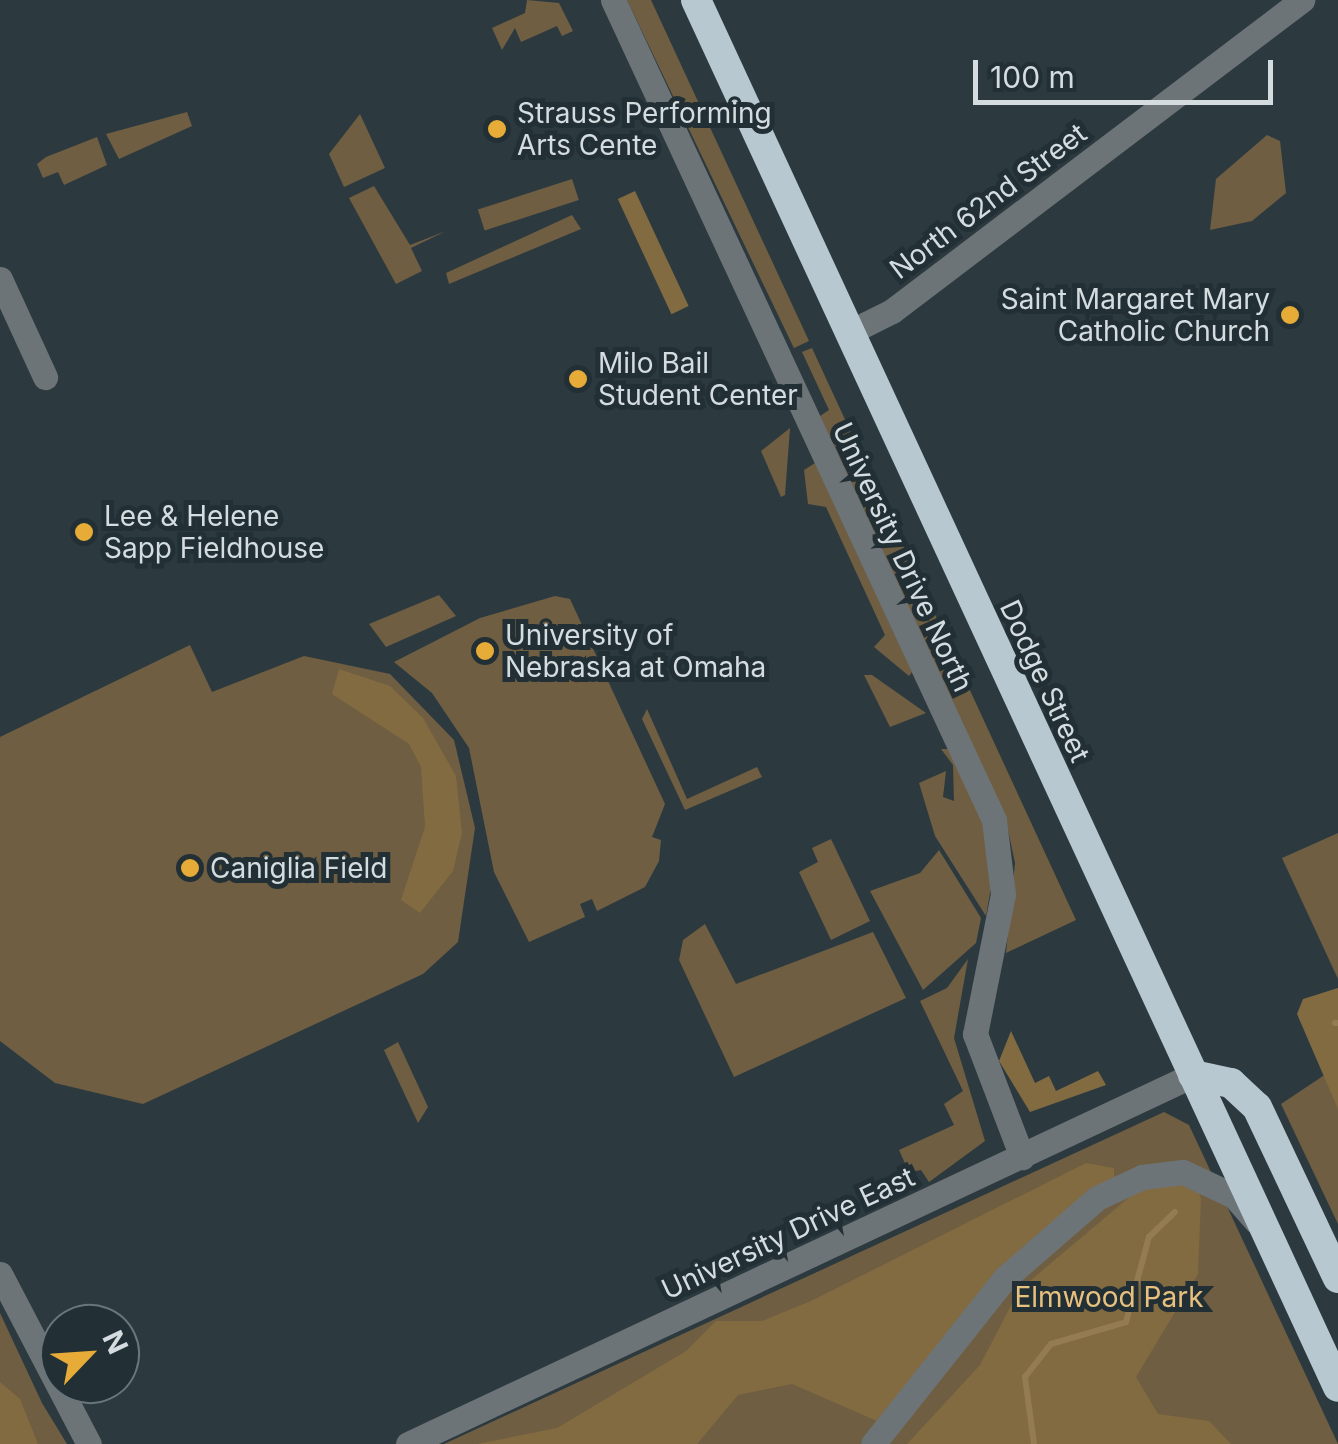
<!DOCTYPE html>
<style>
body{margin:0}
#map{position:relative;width:1338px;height:1444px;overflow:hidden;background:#2c3a40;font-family:Inter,sans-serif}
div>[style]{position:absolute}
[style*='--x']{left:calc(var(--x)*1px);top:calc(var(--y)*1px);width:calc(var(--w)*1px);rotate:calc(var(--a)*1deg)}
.green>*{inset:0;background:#6f5e41;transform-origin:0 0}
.forest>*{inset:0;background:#826a41;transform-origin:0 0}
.stream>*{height:6px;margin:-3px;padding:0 3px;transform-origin:3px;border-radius:3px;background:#947b52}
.minor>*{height:25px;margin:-12.5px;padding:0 12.5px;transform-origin:12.5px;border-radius:12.5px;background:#6d7478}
.highway>*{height:30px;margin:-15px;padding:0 15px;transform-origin:15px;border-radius:15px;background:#b7c8d0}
.dots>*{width:28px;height:28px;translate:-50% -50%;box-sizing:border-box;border:5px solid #223036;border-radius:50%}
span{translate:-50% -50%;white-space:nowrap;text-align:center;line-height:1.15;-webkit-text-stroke:10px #223036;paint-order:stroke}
.poi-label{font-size:28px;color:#d4dce0}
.left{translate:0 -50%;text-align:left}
.right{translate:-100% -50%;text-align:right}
.street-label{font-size:28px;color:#d4dce0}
.park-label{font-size:28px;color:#e9c17f}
.north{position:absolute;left:40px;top:1304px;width:100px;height:100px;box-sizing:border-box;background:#223036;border:2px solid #69757a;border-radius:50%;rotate:65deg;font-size:28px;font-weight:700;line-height:40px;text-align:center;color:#d4dce0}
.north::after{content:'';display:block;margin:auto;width:35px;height:45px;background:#e7ac37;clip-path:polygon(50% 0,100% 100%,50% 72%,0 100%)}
.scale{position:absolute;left:973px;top:60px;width:300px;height:45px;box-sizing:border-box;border:5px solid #d4dce0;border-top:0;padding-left:12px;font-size:30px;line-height:35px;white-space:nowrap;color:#d4dce0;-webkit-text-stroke:8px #223036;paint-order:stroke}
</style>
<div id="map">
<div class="green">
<i style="clip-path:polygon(527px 0,559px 3px,573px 31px,562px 36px,557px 26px,521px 42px,515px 28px,502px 50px,492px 28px,525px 13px)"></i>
<i style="clip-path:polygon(627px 0,651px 0,809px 341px,794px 348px,803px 367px)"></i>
<i style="clip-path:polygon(187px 112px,192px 126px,119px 159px,106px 134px)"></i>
<i style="clip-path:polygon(360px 114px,385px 168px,344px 187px,329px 154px)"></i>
<i style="clip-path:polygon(1267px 135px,1280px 141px,1286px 193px,1252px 221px,1210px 230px,1216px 179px)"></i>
<i style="clip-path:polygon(97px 137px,107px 165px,64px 185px,58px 172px,43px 178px,37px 164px,46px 157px)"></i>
<i style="left:572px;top:179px;width:22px;height:99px;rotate:72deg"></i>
<i style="clip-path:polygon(374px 186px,410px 245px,446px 231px,411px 248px,422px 271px,396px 284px,349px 198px)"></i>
<i style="clip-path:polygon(572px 215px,581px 229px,449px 284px,446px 273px)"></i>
<i style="clip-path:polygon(812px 348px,1076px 920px,1006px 953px,1015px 863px,1005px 816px,820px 416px,829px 410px,802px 352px)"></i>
<i style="clip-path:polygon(790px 428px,785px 495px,781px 497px,761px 451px)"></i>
<i style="clip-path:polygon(815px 463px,912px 672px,909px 676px,874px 647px,885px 635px,826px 507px,808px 504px,804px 470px)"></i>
<i style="clip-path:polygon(439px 595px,456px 616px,386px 647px,369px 624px)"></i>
<i style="clip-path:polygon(555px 596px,570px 599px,665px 804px,652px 837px,661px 840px,659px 861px,645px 887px,597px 911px,592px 899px,580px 904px,585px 917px,529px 942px,494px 872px,469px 748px,432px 693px,394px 662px,480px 618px)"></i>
<i style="clip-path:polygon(190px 645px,212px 692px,304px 656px,390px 674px,454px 740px,475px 828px,458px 942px,423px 974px,143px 1104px,55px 1083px,0 1041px,0 737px)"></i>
<i style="clip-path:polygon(864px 675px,872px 675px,926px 713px,890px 727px)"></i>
<i style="clip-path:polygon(647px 709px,687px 799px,757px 767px,762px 777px,685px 810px,642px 719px)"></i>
<i style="clip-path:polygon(941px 749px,948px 749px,983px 823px,992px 881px,986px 916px,935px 836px,919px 783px,946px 771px,943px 797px,954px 801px,953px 765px)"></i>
<i style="clip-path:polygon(1338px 833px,1338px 979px,1282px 858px)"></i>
<i style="clip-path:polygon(831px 839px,870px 921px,831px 940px,799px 872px,818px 862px,812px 848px)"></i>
<i style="clip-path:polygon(939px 850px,981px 918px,976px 943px,923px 990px,870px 891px,920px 873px)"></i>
<i style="clip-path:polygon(705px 924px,736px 984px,873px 932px,906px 998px,734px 1077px,679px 960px,683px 940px)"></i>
<i style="clip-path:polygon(968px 959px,954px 1038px,985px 1141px,929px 1182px,921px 1170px,909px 1172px,899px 1150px,954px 1125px,944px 1104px,963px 1091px,920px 1001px,947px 988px)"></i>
<i style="clip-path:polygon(398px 1042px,428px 1107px,418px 1123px,384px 1050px)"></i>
<i style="clip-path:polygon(1338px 1066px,1338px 1224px,1281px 1104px)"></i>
<i style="clip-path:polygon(1164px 1112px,1189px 1125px,1338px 1444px,444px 1444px)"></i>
<i style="clip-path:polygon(0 1313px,42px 1403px,67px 1444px,0 1444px)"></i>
</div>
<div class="forest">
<i style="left:635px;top:191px;width:127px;height:19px;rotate:65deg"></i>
<i style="clip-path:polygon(339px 669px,390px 686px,423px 718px,456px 776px,462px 833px,453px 871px,420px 913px,401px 900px,425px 827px,421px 767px,409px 744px,332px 694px)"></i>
<i style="clip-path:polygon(1338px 988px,1338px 1109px,1297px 1014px,1303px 999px)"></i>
<i style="clip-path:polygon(1011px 1031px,1035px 1083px,1049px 1076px,1056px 1091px,1098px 1071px,1106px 1085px,1030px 1112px,999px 1061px)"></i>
<i style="clip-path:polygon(1086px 1163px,1114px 1168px,1114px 1178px,877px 1421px,792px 1384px,738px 1395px,697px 1444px,477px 1444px,557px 1428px,686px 1351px,716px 1321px,762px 1321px,811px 1301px)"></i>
<i style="clip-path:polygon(1174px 1181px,1198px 1187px,1201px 1199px,1198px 1274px,1136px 1377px,1158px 1414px,1209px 1421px,1231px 1444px,907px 1444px,980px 1365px,1019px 1290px,1139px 1189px)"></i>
<i style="clip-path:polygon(0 1382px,20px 1399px,38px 1444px,0 1444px)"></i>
</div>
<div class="stream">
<i style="--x:1335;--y:1023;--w:3;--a:0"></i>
<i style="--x:1034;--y:1444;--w:68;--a:-97.7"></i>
<i style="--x:1025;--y:1377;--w:42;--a:-51.8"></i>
<i style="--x:1051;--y:1344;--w:78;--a:-16.3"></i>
<i style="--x:1126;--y:1322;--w:88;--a:-74.9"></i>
<i style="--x:1149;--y:1237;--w:36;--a:-44"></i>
</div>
<div class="minor">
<i style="--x:613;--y:0;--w:904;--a:65.08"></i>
<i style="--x:994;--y:820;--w:75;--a:83.1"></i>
<i style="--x:1003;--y:894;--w:143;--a:101.3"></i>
<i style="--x:975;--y:1034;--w:132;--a:69.1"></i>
<i style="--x:0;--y:279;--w:108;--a:65.3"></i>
<i style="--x:848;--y:333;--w:49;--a:-26.6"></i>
<i style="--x:892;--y:311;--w:515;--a:-37.18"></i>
<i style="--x:0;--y:1274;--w:192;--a:62.4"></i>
<i style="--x:408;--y:1444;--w:867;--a:-25.18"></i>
<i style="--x:873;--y:1444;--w:212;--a:-51.5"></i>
<i style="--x:1005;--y:1278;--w:122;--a:-41"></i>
<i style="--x:1097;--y:1198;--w:50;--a:-25"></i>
<i style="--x:1142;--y:1177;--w:41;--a:-7"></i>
<i style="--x:1183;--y:1172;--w:56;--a:25.2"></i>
<i style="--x:1234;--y:1196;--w:33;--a:49"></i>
</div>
<div class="highway">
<i style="--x:696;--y:0;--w:1528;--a:65.16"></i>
<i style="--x:1193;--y:1075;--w:39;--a:12"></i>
<i style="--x:1231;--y:1083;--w:35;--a:43"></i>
<i style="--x:1257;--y:1107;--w:189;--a:64.7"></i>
</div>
<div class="dots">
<i style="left:497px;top:129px;background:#e7ac37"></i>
<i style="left:1290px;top:315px;background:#e7ac37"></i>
<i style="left:578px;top:379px;background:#e7ac37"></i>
<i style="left:84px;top:532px;background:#e7ac37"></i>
<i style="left:485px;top:651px;background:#e7ac37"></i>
<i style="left:190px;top:868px;background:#e7ac37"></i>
</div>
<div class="poi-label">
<span class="left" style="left:517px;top:129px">Strauss Performing<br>Arts Cente</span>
<span class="right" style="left:1270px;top:315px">Saint Margaret Mary<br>Catholic Church</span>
<span class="left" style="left:598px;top:379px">Milo Bail<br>Student Center</span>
<span class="left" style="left:104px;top:532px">Lee &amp; Helene<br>Sapp Fieldhouse</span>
<span class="left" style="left:505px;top:651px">University of<br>Nebraska at Omaha</span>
<span class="left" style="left:210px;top:868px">Caniglia Field</span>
</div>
<div class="street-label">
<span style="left:988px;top:201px;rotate:-37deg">North 62nd Street</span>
<span style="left:903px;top:557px;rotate:65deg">University Drive North</span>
<span style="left:1045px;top:681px;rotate:65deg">Dodge Street</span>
<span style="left:788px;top:1233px;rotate:-25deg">University Drive East</span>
</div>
<div class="park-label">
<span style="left:1109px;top:1297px">Elmwood Park</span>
</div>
<div class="north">N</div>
<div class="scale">100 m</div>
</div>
